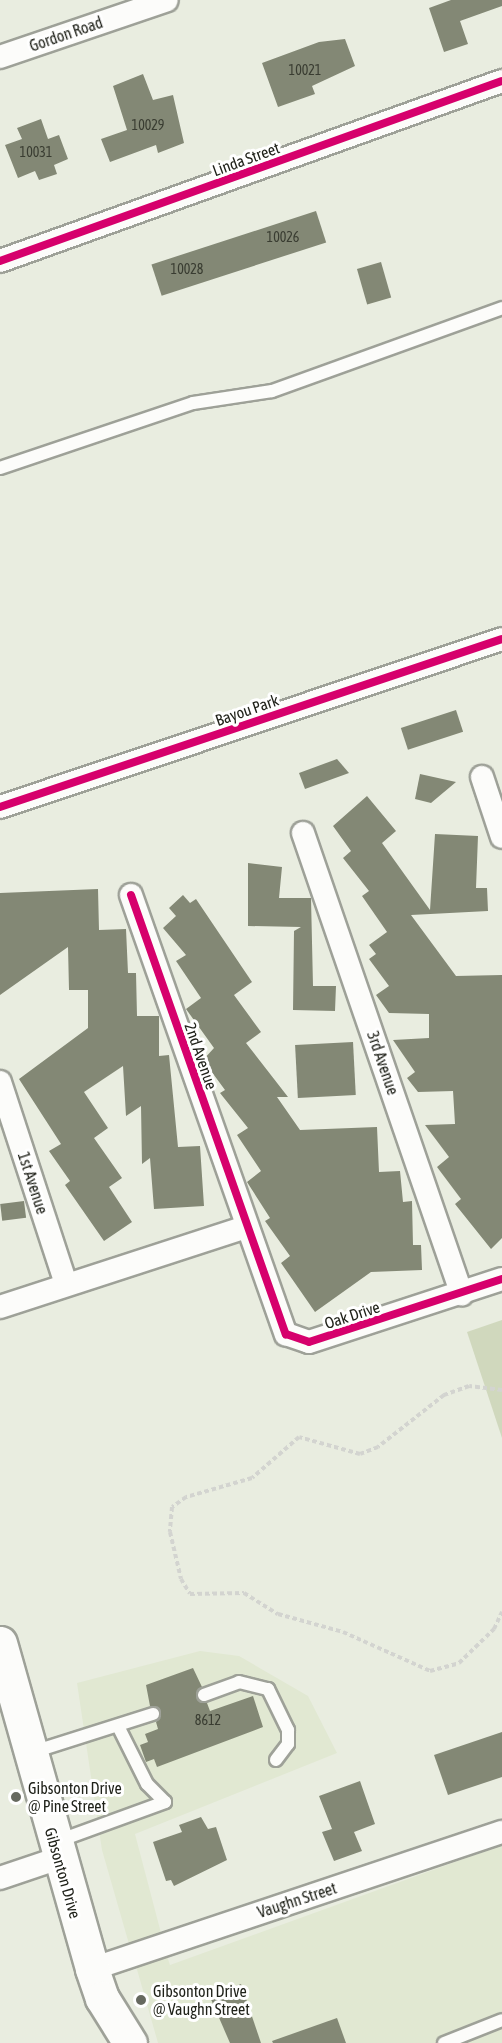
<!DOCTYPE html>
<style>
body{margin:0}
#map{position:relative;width:502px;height:2043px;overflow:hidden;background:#e9ede0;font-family:"Asap Condensed",sans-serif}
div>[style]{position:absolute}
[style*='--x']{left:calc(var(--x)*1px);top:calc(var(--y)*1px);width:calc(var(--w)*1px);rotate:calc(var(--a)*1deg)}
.built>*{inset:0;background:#e1e8d2}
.green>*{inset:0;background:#d0d8bd}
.building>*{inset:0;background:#838875;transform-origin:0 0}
.path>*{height:4px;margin-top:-2px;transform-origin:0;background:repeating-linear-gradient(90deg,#d3d4d0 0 4.5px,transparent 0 7.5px)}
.roads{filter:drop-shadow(2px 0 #9ea198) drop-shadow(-2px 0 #9ea198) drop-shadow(0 2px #9ea198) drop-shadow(0 -2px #9ea198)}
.service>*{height:12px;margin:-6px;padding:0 6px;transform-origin:6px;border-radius:6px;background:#fcfcfa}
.minor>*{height:22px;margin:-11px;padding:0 11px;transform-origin:11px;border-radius:11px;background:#fcfcfa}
.secondary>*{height:33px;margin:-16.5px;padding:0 16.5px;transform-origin:16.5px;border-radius:16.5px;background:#fcfcfa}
.cycleway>*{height:8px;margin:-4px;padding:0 4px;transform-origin:4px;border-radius:4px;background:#d6006c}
.dots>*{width:16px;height:16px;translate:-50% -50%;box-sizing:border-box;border:3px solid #fff;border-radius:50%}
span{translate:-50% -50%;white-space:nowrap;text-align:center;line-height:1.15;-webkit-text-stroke:6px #fff;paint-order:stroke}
.number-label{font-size:14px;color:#393c31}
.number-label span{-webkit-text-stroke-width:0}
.street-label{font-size:16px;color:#20221a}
.poi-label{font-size:16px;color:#20221a}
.left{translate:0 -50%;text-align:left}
</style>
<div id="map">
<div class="built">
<i style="clip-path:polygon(200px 1651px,239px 1656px,308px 1696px,337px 1753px,135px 1834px,161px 1933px,129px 1944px,102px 1850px,77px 1683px)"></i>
<i style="clip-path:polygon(502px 1845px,502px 2043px,158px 2043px,136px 1966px,167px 1956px,170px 1965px)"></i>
</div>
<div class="green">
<i style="clip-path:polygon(502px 1320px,502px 1438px,467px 1332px)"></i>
</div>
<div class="building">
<i style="clip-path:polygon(451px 0,502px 0,502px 6px,460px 21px,468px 44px,444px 52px,429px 8px)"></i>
<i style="clip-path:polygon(345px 39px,355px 66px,312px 86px,315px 94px,278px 107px,262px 63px,319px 42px)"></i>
<i style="clip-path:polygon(143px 74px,153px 100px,173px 95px,184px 143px,158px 153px,156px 145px,110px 162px,101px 139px,127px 130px,113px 86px)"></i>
<i style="clip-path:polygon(41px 119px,48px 139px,59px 135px,68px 159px,54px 165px,57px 174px,39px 180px,35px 171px,18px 178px,5px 145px,22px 139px,17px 128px)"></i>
<i style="left:316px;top:211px;width:33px;height:173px;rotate:72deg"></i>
<i style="left:381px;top:262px;width:37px;height:25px;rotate:74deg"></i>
<i style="left:456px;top:710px;width:23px;height:58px;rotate:72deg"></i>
<i style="clip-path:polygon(337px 759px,349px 773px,305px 789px,299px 773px)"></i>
<i style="clip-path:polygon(420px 774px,456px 782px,431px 803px,415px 799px)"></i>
<i style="clip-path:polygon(367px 796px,396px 831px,382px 843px,430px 910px,435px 834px,478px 836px,476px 888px,487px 888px,488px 911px,411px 915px,456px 976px,502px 975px,502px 1238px,491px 1249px,455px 1204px,461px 1199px,437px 1167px,449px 1157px,425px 1125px,455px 1124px,453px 1091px,418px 1092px,407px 1078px,415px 1072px,393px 1040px,429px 1038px,429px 1014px,389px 1013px,376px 995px,389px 986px,369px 959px,376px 954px,369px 945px,387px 932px,362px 896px,369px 891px,343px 858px,351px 851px,333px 826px)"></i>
<i style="clip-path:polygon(248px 863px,282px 867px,279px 898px,311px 898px,313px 986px,336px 986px,335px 1011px,293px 1010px,294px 931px,301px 927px,248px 926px)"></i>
<i style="clip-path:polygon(98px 889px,99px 930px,126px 929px,128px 973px,136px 973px,137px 1016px,159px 1016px,159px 1056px,169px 1055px,178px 1147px,200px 1146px,204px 1206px,154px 1209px,150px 1158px,142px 1164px,141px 1106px,126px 1116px,123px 1066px,84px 1092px,108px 1128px,94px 1138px,122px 1178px,109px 1187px,132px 1222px,104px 1241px,65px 1185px,70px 1181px,49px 1151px,61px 1144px,19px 1079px,88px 1028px,88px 990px,69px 990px,68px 947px,0 995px,0 893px)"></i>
<i style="clip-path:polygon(183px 895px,190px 903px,196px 899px,252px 982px,234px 995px,261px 1032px,246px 1043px,288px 1097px,277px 1097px,300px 1130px,377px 1127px,379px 1172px,400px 1171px,403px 1202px,412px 1201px,413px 1245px,421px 1245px,422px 1270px,371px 1272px,315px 1312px,281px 1263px,290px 1256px,265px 1221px,270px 1218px,247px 1182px,261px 1171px,237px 1135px,248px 1128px,220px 1093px,225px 1090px,203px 1060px,214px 1048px,186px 1009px,201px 998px,176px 961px,186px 955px,163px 928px,176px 916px,169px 908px)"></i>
<i style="left:353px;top:1042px;width:53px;height:58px;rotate:87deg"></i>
<i style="left:24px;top:1201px;width:17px;height:24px;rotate:83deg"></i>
<i style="clip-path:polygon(193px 1668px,202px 1687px,197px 1698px,207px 1703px,210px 1711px,253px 1696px,263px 1727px,157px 1767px,154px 1759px,146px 1762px,140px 1745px,148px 1742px,145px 1734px,158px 1729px,156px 1722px,161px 1715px,158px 1708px,150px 1706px,146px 1685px)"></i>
<i style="clip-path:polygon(502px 1732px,502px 1777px,448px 1795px,434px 1755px)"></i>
<i style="clip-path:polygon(360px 1781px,375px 1824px,354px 1832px,362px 1851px,334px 1861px,322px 1832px,332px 1829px,319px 1796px)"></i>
<i style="clip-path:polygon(201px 1817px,208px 1829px,216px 1827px,227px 1860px,174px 1886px,171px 1880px,166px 1881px,153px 1842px,182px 1832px,179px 1825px)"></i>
<i style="clip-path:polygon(241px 1984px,261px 2043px,230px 2043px,210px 1997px)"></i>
<i style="clip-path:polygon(337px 2018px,346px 2043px,273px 2043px,272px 2041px)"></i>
</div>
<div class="path">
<i style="--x:502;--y:1390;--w:33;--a:-173"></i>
<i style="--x:469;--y:1386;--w:27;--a:160"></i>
<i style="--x:444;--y:1395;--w:84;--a:141.8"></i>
<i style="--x:378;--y:1447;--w:19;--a:159"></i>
<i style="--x:360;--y:1454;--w:63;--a:-164.4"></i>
<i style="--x:299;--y:1437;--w:62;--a:138.9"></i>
<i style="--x:252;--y:1478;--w:69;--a:163.9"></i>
<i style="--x:186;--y:1497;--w:17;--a:144"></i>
<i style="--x:172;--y:1507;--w:25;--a:95"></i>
<i style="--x:170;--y:1532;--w:48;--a:76.8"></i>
<i style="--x:181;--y:1579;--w:17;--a:59"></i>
<i style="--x:190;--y:1594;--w:54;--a:-1.1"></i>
<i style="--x:244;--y:1593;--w:40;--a:32"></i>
<i style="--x:278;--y:1614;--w:67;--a:15.5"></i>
<i style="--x:343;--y:1632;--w:95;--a:24.1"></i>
<i style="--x:430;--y:1671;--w:30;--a:-15"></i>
<i style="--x:459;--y:1663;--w:49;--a:-44.2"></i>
<i style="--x:494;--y:1629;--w:19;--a:-65"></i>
</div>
<div class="roads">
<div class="service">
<i style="--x:0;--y:468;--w:204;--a:-18.6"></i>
<i style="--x:193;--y:403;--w:80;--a:-8.6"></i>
<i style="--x:272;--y:391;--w:245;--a:-19.8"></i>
<i style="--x:204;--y:1695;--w:37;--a:-20"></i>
<i style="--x:239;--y:1682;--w:30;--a:14"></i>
<i style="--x:268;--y:1689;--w:46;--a:64"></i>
<i style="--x:288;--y:1730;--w:14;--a:90"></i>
<i style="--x:288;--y:1744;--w:20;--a:127"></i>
<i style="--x:33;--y:1752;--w:126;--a:-17.6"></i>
<i style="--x:58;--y:1841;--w:114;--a:-20"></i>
<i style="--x:165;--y:1802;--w:25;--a:-135"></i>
<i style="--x:147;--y:1784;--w:63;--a:-116.6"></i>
<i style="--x:444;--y:2043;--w:62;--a:-21.6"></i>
</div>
<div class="minor">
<i style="--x:0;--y:57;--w:176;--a:-18.8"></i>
<i style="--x:0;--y:261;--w:533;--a:-19.73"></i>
<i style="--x:482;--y:777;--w:63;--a:71.6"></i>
<i style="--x:0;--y:807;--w:529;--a:-18.5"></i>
<i style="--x:303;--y:833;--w:488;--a:71"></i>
<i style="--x:131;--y:895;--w:466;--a:70.6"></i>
<i style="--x:286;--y:1334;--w:24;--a:19"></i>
<i style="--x:309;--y:1342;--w:203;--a:-18.1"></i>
<i style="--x:0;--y:1082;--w:213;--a:71.9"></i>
<i style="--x:0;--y:1307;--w:259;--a:-18"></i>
<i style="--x:0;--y:1878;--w:62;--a:-18.7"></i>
<i style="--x:92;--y:1969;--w:432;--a:-18.5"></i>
</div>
<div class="secondary">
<i style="--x:0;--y:1643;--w:339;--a:74.2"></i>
<i style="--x:92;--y:1969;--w:31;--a:71"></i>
<i style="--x:102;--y:1998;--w:53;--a:58.1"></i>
</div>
</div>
<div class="cycleway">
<i style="--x:0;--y:261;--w:533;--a:-19.73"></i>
<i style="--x:0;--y:807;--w:529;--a:-18.5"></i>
<i style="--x:131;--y:895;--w:466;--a:70.6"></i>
<i style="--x:286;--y:1334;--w:24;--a:19"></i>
<i style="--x:309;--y:1342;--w:203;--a:-18.1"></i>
</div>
<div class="dots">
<i style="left:16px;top:1797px;background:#66695f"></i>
<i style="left:141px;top:2000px;background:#66695f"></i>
</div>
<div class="number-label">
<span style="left:305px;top:70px">10021</span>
<span style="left:148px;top:125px">10029</span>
<span style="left:36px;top:152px">10031</span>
<span style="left:283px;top:237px">10026</span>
<span style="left:187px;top:269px">10028</span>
<span style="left:208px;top:1720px">8612</span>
</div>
<div class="street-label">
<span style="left:66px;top:34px;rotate:-19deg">Gordon Road</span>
<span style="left:246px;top:159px;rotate:-20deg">Linda Street</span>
<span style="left:247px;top:710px;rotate:-19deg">Bayou Park</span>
<span style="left:201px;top:1056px;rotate:71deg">2nd Avenue</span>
<span style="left:383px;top:1063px;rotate:71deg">3rd Avenue</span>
<span style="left:33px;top:1183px;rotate:72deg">1st Avenue</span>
<span style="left:352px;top:1315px;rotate:-18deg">Oak Drive</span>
<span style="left:63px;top:1873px;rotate:74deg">Gibsonton Drive</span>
<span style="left:297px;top:1900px;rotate:-18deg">Vaughn Street</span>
</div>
<div class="poi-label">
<span class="left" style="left:28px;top:1797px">Gibsonton Drive<br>@ Pine Street</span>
<span class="left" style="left:153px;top:2000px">Gibsonton Drive<br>@ Vaughn Street</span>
</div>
</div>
